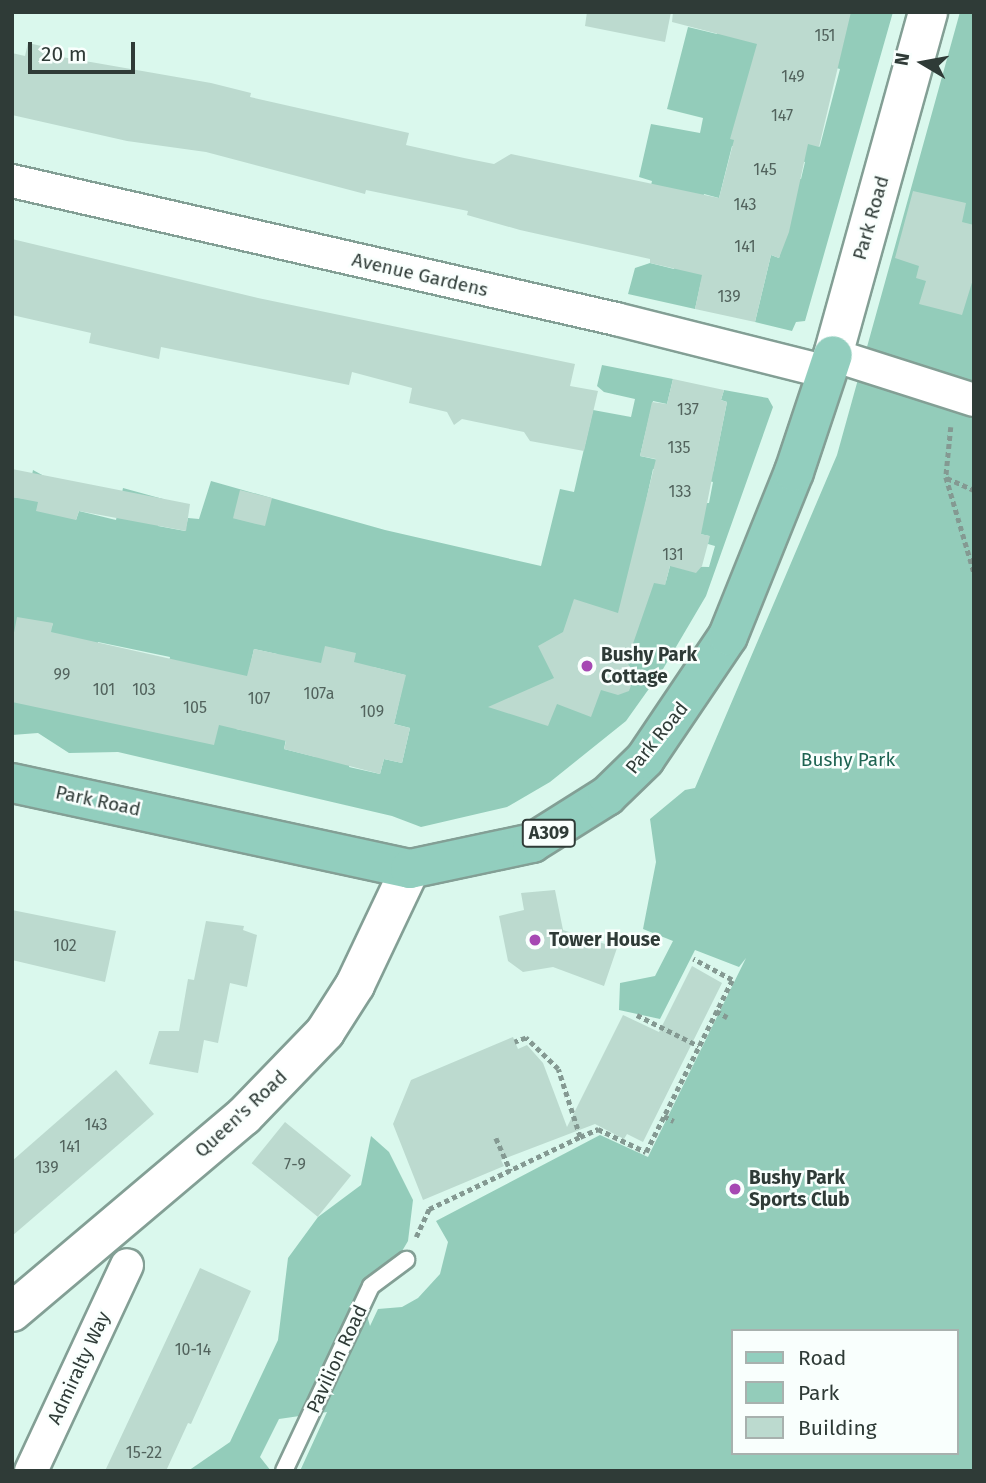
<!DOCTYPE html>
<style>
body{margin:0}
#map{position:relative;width:986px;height:1483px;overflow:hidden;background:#daf8ed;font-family:"Fira Sans",sans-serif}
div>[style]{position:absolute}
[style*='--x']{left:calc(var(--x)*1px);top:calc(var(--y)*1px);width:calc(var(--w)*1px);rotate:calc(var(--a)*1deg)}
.green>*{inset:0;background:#93ccba}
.building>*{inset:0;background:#bcdacf;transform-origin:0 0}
.path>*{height:4.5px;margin-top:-2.25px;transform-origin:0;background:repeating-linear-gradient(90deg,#849992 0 5px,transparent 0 8.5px)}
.roads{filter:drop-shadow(2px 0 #839f95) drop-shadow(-2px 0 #839f95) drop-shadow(0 2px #839f95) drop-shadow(0 -2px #839f95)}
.service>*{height:16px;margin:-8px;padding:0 8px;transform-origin:8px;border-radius:8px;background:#fff}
.minor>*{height:32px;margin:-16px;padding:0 16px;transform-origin:16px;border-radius:16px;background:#fff}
.secondary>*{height:38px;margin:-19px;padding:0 19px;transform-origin:19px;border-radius:19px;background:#fff}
.primary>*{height:38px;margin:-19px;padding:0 19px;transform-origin:19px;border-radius:19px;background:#92cebe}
.dots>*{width:19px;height:19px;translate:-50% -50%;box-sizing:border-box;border:4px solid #f9fffd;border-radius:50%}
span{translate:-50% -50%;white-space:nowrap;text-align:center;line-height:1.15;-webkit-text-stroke:5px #f9fffd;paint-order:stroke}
.number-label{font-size:16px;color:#52635d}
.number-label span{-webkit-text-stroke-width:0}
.shield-label span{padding:2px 5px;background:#f9fffd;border:2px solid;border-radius:5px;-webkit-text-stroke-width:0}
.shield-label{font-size:18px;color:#2f3b37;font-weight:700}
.street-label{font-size:19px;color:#2f3b37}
.poi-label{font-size:19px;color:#2f3b37;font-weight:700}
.left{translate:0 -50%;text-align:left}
.park-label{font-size:19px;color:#1d6351}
.frame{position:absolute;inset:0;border:14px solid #2f3b37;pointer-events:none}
.legend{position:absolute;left:731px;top:1329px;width:228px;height:126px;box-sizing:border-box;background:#f9fffd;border:2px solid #a8b1ae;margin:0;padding:9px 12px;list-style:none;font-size:21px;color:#2f3b37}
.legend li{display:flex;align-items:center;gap:14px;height:35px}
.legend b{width:35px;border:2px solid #a8b1ae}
.north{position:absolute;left:888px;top:28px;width:70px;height:70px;-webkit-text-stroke:5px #f9fffd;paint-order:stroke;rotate:280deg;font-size:19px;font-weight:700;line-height:28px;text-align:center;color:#2f3b37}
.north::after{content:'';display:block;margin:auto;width:24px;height:32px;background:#2f3b37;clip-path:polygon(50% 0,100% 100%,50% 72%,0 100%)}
.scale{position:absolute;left:28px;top:42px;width:107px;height:32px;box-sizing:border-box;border:4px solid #2f3b37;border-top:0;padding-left:9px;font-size:21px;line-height:24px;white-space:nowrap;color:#2f3b37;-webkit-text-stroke:5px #f9fffd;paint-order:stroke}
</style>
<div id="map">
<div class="green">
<i style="clip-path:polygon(evenodd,723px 12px,893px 12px,805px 321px,796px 322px,792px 331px,755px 322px,771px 255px,779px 258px,784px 238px,701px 282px,695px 309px,628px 294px,635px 268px,650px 263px,674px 269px,678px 254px,646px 206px,652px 181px,639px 177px,651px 124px,700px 133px,703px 118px,667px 109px,688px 27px,717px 34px,723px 12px,758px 47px,840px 69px,820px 146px,819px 147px,758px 47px,723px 12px,732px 146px,805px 162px,801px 179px,794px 177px,700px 212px,704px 194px,719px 198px,732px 146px)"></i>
<i style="clip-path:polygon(evenodd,960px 12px,974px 12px,974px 1471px,300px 1471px,327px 1412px,279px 1419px,260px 1457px,271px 1471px,188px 1471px,230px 1442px,278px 1340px,288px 1258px,318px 1217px,361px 1185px,371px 1136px,389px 1152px,413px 1200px,408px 1241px,366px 1312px,370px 1326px,378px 1309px,402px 1307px,418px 1298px,440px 1274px,448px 1242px,436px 1221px,600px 1135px,648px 1157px,746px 958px,739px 967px,695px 950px,660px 1019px,619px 1010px,620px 983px,655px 976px,673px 941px,643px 929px,656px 862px,650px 819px,685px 790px,695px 788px,837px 455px,960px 12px,732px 1331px,956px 1331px,956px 1453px,732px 1453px,732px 1331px)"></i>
<i style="clip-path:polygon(evenodd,602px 365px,673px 379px,667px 404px,653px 401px,640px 456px,713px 472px,727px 402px,721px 400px,724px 390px,768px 398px,773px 407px,706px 596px,663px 669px,626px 721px,550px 782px,507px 807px,421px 827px,392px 816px,118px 752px,69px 753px,38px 733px,12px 735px,12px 702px,53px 624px,12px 643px,12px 497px,27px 499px,33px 470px,44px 476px,76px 520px,79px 511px,116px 520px,123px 488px,163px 499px,158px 526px,185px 531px,188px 518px,199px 519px,211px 481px,385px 530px,541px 566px,560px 489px,574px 492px,593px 410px,631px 417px,635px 399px,604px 392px,597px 386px,602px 365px,653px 469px,713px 482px,709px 503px,645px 506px,653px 469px,602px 365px,673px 528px,709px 536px,708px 544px,715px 546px,709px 567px,670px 566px,665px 585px,673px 528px,602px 365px,98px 642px,170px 657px,156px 731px,92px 665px,98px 642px,602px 365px,333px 648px,355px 655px,316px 757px,284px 749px,286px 739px,236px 729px,254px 649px,277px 654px,275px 663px,319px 672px,333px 648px,602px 365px,373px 667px,405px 675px,394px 724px,410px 728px,402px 763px,384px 759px,380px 774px,349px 767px,373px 667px)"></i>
</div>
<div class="building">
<i style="clip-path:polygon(587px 12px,671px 12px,665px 42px,585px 26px)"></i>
<i style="clip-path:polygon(673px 12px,851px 12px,819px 147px,808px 144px,789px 232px,779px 258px,771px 255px,755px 322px,695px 309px,702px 275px,650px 263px,650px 259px,520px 230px,467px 215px,468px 211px,366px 190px,365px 194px,206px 152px,127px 141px,12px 115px,12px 53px,25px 56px,28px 43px,64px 51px,62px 57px,211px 83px,251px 93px,250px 97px,409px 133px,406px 145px,464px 158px,494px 164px,511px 154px,719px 198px,734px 140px,730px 139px,757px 44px,672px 22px)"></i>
<i style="clip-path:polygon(913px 191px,966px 203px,962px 222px,974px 225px,974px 276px,962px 315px,919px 304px,926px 281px,916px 278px,919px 266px,895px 258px)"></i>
<i style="clip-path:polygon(12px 239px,258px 298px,575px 364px,570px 386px,598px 391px,584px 451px,530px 441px,524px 432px,462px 419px,454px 425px,447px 412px,409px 403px,412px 388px,352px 372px,349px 385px,161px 347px,159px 359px,89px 343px,91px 333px,12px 315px)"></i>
<i style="clip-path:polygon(673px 379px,724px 390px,721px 400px,727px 402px,701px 534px,710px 536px,702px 566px,696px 573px,670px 566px,665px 585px,654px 583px,627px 661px,634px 677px,629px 691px,618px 695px,601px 690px,591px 717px,557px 704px,548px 726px,488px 707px,554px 678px,538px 646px,563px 632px,574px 599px,618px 613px,656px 459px,640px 456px,652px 402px,667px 404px)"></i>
<i style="clip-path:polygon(12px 469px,190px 504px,186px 531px,79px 511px,76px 520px,36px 511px,38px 502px,12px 497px)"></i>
<i style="left:240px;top:490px;width:33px;height:29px;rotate:14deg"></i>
<i style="clip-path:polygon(17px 617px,53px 623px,51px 632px,247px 676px,254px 649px,321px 663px,325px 646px,356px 653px,354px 662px,406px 675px,394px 724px,410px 728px,402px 763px,384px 759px,380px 774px,284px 749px,286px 741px,219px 725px,214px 745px,12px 702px,12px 643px)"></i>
<i style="clip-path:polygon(555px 890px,563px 930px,617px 948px,604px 986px,553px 967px,523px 972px,508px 961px,499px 916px,524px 910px,521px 893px)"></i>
<i style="clip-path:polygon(12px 910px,116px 931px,105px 982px,12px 960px)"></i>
<i style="clip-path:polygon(206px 921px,244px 926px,243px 930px,257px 935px,247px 987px,230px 983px,218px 1043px,204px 1040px,198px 1073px,149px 1064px,159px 1031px,179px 1031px,188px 979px,194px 980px)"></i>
<i style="clip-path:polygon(692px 966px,722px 983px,643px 1142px,627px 1134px,624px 1139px,595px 1124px,501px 1160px,504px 1166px,423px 1200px,393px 1124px,411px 1080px,513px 1037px,518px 1049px,527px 1045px,543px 1063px,567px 1127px,623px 1015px,659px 1032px)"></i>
<i style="clip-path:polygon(116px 1070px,154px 1114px,12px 1236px,12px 1161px)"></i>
<i style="left:285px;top:1122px;width:85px;height:53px;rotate:39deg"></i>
<i style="clip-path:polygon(200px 1268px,251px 1291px,191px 1424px,188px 1423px,166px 1471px,105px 1471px)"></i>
</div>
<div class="path">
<i style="--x:951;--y:427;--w:50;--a:95.7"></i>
<i style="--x:946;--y:477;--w:99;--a:73.6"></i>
<i style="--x:947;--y:478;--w:30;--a:24"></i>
<i style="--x:716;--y:1011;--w:13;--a:29"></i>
<i style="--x:637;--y:1015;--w:69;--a:26.6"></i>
<i style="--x:664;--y:1116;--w:11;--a:27"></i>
<i style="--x:580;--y:1137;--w:20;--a:-24"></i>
<i style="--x:598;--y:1129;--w:53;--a:25.6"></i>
<i style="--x:646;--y:1152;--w:192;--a:-63.4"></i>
<i style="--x:732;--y:980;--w:44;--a:-151.7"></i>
<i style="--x:496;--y:1138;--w:36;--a:66"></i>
<i style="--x:416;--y:1237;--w:31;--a:-65"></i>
<i style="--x:429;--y:1209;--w:167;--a:-25.5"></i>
<i style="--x:580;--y:1137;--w:71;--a:-107.9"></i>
<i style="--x:558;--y:1069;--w:45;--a:-135.9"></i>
<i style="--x:526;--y:1038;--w:12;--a:160"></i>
</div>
<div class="roads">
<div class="service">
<i style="--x:284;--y:1471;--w:204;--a:-64.8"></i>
<i style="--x:371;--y:1286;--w:44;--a:-36.6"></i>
</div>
<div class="minor">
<i style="--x:12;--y:181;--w:620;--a:12.87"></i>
<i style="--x:616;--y:319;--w:218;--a:14.1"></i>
<i style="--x:833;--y:355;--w:148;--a:17.7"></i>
<i style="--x:31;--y:1471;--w:227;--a:-65"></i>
</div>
<div class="secondary">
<i style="--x:833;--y:355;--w:356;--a:-74.5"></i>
<i style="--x:12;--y:1312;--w:304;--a:-40.2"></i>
<i style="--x:244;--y:1116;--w:117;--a:-46"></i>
<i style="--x:325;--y:1032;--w:56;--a:-57.4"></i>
<i style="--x:355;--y:985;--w:128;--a:-64.6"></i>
</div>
<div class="primary">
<i style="--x:12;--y:783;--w:407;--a:12.2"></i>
<i style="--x:410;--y:869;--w:125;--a:-12"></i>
<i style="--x:532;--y:843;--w:89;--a:-32.1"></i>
<i style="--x:607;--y:796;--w:53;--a:-44.2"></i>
<i style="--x:645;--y:759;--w:148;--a:-56"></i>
<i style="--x:728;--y:636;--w:177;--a:-68.1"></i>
<i style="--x:794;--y:472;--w:123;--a:-71.6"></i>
</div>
</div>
<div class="dots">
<i style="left:587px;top:666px;background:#a649b3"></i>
<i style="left:535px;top:940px;background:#a649b3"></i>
<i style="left:735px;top:1189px;background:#a649b3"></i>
</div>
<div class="number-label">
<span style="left:825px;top:36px">151</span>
<span style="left:793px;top:77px">149</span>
<span style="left:782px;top:116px">147</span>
<span style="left:765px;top:170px">145</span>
<span style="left:745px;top:205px">143</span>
<span style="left:745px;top:247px">141</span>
<span style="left:729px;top:297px">139</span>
<span style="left:688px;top:410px">137</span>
<span style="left:679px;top:448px">135</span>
<span style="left:680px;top:492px">133</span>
<span style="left:673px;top:555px">131</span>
<span style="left:62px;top:675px">99</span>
<span style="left:104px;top:690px">101</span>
<span style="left:144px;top:690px">103</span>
<span style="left:319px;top:694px">107a</span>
<span style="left:259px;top:699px">107</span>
<span style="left:195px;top:708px">105</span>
<span style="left:372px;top:712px">109</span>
<span style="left:65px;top:946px">102</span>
<span style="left:96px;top:1125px">143</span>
<span style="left:70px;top:1147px">141</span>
<span style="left:295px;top:1165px">7-9</span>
<span style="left:47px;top:1168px">139</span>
<span style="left:193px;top:1350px">10-14</span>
<span style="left:144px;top:1453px">15-22</span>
</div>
<div class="shield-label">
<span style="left:549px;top:833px">A309</span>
</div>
<div class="street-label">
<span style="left:871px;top:218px;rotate:-74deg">Park Road</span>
<span style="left:420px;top:275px;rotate:13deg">Avenue Gardens</span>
<span style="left:657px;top:738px;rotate:-51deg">Park Road</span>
<span style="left:98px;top:801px;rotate:12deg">Park Road</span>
<span style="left:241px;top:1114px;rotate:-43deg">Queen's Road</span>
<span style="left:337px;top:1359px;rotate:-65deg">Pavilion Road</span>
<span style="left:79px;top:1368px;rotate:-65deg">Admiralty Way</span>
</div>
<div class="poi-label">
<span class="left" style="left:601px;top:666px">Bushy Park<br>Cottage</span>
<span class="left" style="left:549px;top:940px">Tower House</span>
<span class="left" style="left:749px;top:1189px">Bushy Park<br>Sports Club</span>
</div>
<div class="park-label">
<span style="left:848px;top:760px">Bushy Park</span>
</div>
<div class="frame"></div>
<ul class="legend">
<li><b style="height:9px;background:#92cebe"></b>Road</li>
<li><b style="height:19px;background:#93ccba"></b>Park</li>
<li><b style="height:19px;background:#bcdacf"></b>Building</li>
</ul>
<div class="north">N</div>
<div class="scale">20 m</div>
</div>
